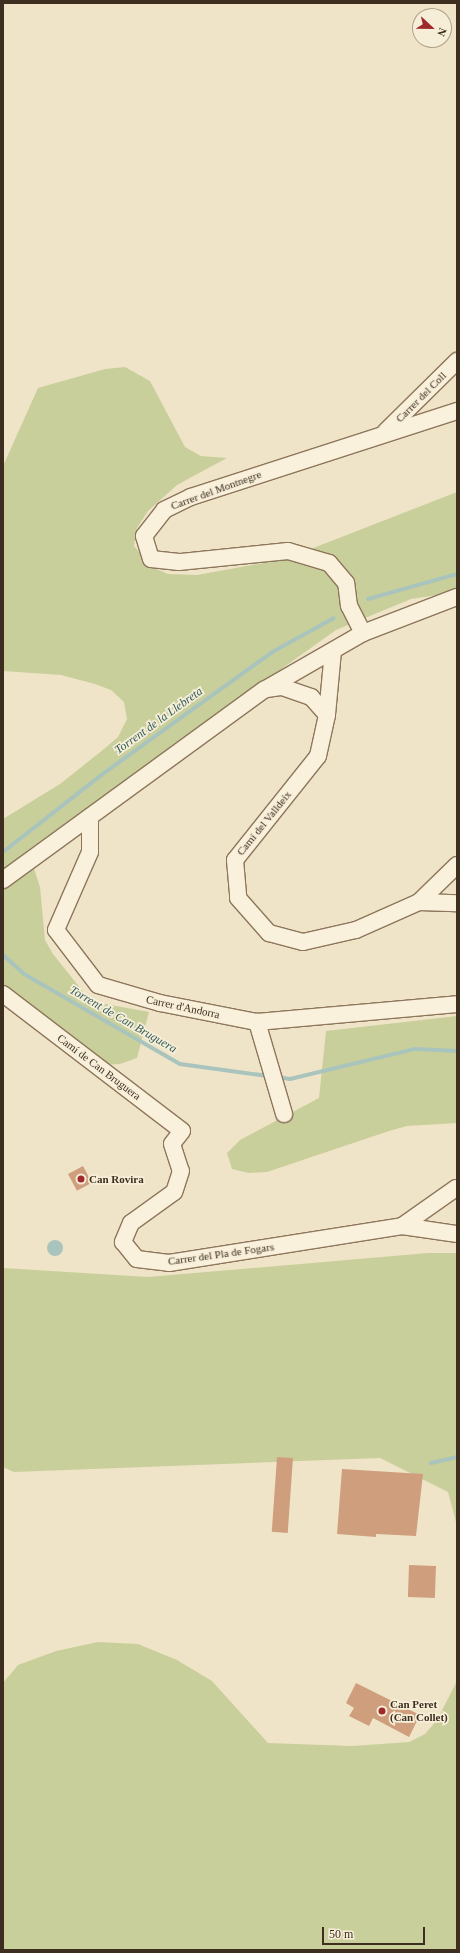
<!DOCTYPE html>
<meta charset="utf-8">
<style>
body{margin:0}
#map{position:relative;width:460px;height:1953px;overflow:hidden;background:#f0e4c8;font-family:Georgia,serif}
div>[style]{position:absolute}
[style*='--x']{left:calc(var(--x)*1px);top:calc(var(--y)*1px);width:calc(var(--w)*1px);rotate:calc(var(--a)*1deg)}
.green>*{inset:0;background:#c9cf9b}
.water>*{inset:0;background:#a9c4bc}
.round{border-radius:50%}
.stream>*{height:4px;margin:-2px;padding:0 2px;transform-origin:2px;border-radius:2px;background:#a9c4bc}
.building>*{inset:0;background:#cf9f7d;transform-origin:0 0}
.roads{filter:drop-shadow(1px 0 #8d765c) drop-shadow(-1px 0 #8d765c) drop-shadow(0 1px #8d765c) drop-shadow(0 -1px #8d765c)}
.street>*{height:16px;margin:-8px;padding:0 8px;transform-origin:8px;border-radius:8px;background:#faf1dc}
.dots>*{width:11px;height:11px;translate:-50% -50%;box-sizing:border-box;border:2px solid #f7eed8;border-radius:50%}
span{translate:-50% -50%;white-space:nowrap;text-align:center;line-height:1.15;-webkit-text-stroke:3.5px #f7eed8;paint-order:stroke}
.street-label{font-size:11px;color:#3d2e20}
.poi-label{font-size:11px;color:#3d2e20;font-weight:700}
.left{translate:0 -50%;text-align:left}
.water-label{font-size:12px;color:#2f5d5a;font-style:italic}
.frame{position:absolute;inset:0;border:4px solid #3d2e20;pointer-events:none}
.north{position:absolute;left:412px;top:8px;width:40px;height:40px;box-sizing:border-box;background:#f7eed8;border:1px solid #ada18e;border-radius:50%;rotate:112deg;font-size:11px;font-weight:700;line-height:16px;text-align:center;color:#3d2e20}
.north::after{content:'';display:block;margin:auto;width:14px;height:18px;background:#9e2a2b;clip-path:polygon(50% 0,100% 100%,50% 72%,0 100%)}
.scale{position:absolute;left:322px;top:1927px;width:103px;height:18px;box-sizing:border-box;border:2px solid #3d2e20;border-top:0;padding-left:5px;font-size:12px;line-height:14px;white-space:nowrap;color:#3d2e20;-webkit-text-stroke:3px #f7eed8;paint-order:stroke}
</style>
<div id="map">
<div class="green">
<i style="clip-path:polygon(125px 367px,150px 381px,185px 447px,201px 456px,227px 458px,177px 485px,148px 511px,137px 528px,134px 546px,152px 567px,168px 574px,197px 575px,285px 559px,457px 492px,457px 592px,411px 599px,336px 630px,28px 850px,40px 887px,45px 940px,53px 954px,85px 994px,100px 1003px,149px 1012px,137px 1058px,120px 1064px,97px 1065px,80px 1058px,3px 1004px,3px 819px,60px 784px,104px 749px,118px 737px,127px 719px,124px 702px,111px 690px,95px 684px,61px 675px,3px 671px,3px 466px,38px 388px,105px 369px)"></i>
<i style="clip-path:polygon(457px 1016px,457px 1123px,407px 1126px,389px 1131px,267px 1172px,249px 1173px,232px 1169px,227px 1153px,240px 1140px,319px 1098px,326px 1031px)"></i>
<i style="clip-path:polygon(428px 1253px,457px 1253px,457px 1526px,448px 1492px,380px 1458px,14px 1472px,3px 1467px,3px 1268px,148px 1277px)"></i>
<i style="clip-path:polygon(98px 1642px,138px 1644px,177px 1660px,212px 1681px,268px 1743px,352px 1746px,409px 1742px,425px 1734px,437px 1720px,457px 1681px,457px 1950px,3px 1950px,3px 1683px,18px 1665px,56px 1651px)"></i>
</div>
<div class="water">
<i class="round" style="left:47px;top:1240px;width:16px;height:16px"></i>
</div>
<div class="stream">
<i style="--x:368;--y:599;--w:92;--a:-15.7"></i>
<i style="--x:3;--y:852;--w:128;--a:-38"></i>
<i style="--x:104;--y:773;--w:209;--a:-35.7"></i>
<i style="--x:274;--y:651;--w:68;--a:-28.8"></i>
<i style="--x:3;--y:955;--w:28;--a:42"></i>
<i style="--x:24;--y:974;--w:180;--a:30"></i>
<i style="--x:180;--y:1064;--w:89;--a:7.8"></i>
<i style="--x:277;--y:1077;--w:13;--a:9"></i>
<i style="--x:290;--y:1079;--w:129;--a:-13.5"></i>
<i style="--x:415;--y:1049;--w:42;--a:2.7"></i>
<i style="--x:431;--y:1463;--w:27;--a:-13"></i>
</div>
<div class="building">
<i style="left:83px;top:1166px;width:19px;height:17px;rotate:62deg"></i>
<i style="left:277px;top:1457px;width:16px;height:75px;rotate:4deg"></i>
<i style="clip-path:polygon(342px 1469px,423px 1474px,416px 1536px,376px 1534px,376px 1537px,337px 1534px)"></i>
<i style="left:409px;top:1565px;width:27px;height:32px;rotate:2deg"></i>
<i style="clip-path:polygon(356px 1683px,420px 1715px,409px 1737px,373px 1718px,369px 1726px,349px 1716px,354px 1708px,346px 1703px)"></i>
</div>
<div class="roads">
<div class="street">
<i style="--x:386;--y:431;--w:100;--a:-44.6"></i>
<i style="--x:363;--y:633;--w:30;--a:-117"></i>
<i style="--x:349;--y:606;--w:23;--a:-97"></i>
<i style="--x:346;--y:583;--w:26;--a:-130"></i>
<i style="--x:329;--y:563;--w:43;--a:-163.7"></i>
<i style="--x:288;--y:551;--w:110;--a:174.2"></i>
<i style="--x:179;--y:562;--w:28;--a:-174"></i>
<i style="--x:151;--y:559;--w:24;--a:-107"></i>
<i style="--x:144;--y:536;--w:33;--a:-52"></i>
<i style="--x:164;--y:510;--w:30;--a:-26"></i>
<i style="--x:191;--y:497;--w:280;--a:-17.9"></i>
<i style="--x:333;--y:651;--w:64;--a:95.4"></i>
<i style="--x:327;--y:715;--w:42;--a:102.4"></i>
<i style="--x:318;--y:756;--w:133;--a:128.6"></i>
<i style="--x:235;--y:860;--w:38;--a:85"></i>
<i style="--x:238;--y:898;--w:47;--a:48.5"></i>
<i style="--x:269;--y:933;--w:35;--a:15"></i>
<i style="--x:303;--y:942;--w:54;--a:-12.8"></i>
<i style="--x:356;--y:930;--w:69;--a:-24"></i>
<i style="--x:419;--y:902;--w:53;--a:-44.2"></i>
<i style="--x:267;--y:689;--w:15;--a:-8"></i>
<i style="--x:282;--y:687;--w:31;--a:19"></i>
<i style="--x:311;--y:697;--w:24;--a:48"></i>
<i style="--x:90;--y:817;--w:35;--a:90"></i>
<i style="--x:90;--y:852;--w:85;--a:113.6"></i>
<i style="--x:56;--y:930;--w:69;--a:52.6"></i>
<i style="--x:98;--y:985;--w:65;--a:16.2"></i>
<i style="--x:160;--y:1003;--w:99;--a:11.1"></i>
<i style="--x:257;--y:1022;--w:201;--a:-5.1"></i>
<i style="--x:3;--y:880;--w:323;--a:-36.1"></i>
<i style="--x:264;--y:690;--w:114;--a:-29.9"></i>
<i style="--x:363;--y:633;--w:101;--a:-21"></i>
<i style="--x:419;--y:902;--w:38;--a:2"></i>
<i style="--x:3;--y:994;--w:225;--a:37.4"></i>
<i style="--x:182;--y:1131;--w:16;--a:128"></i>
<i style="--x:172;--y:1144;--w:28;--a:72"></i>
<i style="--x:181;--y:1171;--w:22;--a:108"></i>
<i style="--x:174;--y:1192;--w:53;--a:144.2"></i>
<i style="--x:131;--y:1223;--w:21;--a:113"></i>
<i style="--x:123;--y:1242;--w:22;--a:51"></i>
<i style="--x:137;--y:1259;--w:32;--a:7"></i>
<i style="--x:169;--y:1263;--w:236;--a:-9"></i>
<i style="--x:402;--y:1226;--w:56;--a:8.3"></i>
<i style="--x:257;--y:1022;--w:96;--a:73.6"></i>
<i style="--x:402;--y:1226;--w:66;--a:-35.1"></i>
</div>
</div>
<div class="dots">
<i style="left:81px;top:1179px;background:#9e2a2b"></i>
<i style="left:382px;top:1711px;background:#9e2a2b"></i>
</div>
<div class="street-label">
<span style="left:421px;top:397px;rotate:-45deg">Carrer del Coll</span>
<span style="left:216px;top:490px;rotate:-20deg">Carrer del Montnegre</span>
<span style="left:264px;top:823px;rotate:-51deg">Camí del Valldeix</span>
<span style="left:183px;top:1007px;rotate:12deg">Carrer d'Andorra</span>
<span style="left:99px;top:1067px;rotate:37deg">Camí de Can Bruguera</span>
<span style="left:221px;top:1254px;rotate:-8deg">Carrer del Pla de Fogars</span>
</div>
<div class="poi-label">
<span class="left" style="left:89px;top:1179px">Can Rovira</span>
<span class="left" style="left:390px;top:1711px">Can Peret<br>(Can Collet)</span>
</div>
<div class="water-label">
<span style="left:159px;top:721px;rotate:-36deg">Torrent de la Llebreta</span>
<span style="left:123px;top:1020px;rotate:30deg">Torrent de Can Bruguera</span>
</div>
<div class="frame"></div>
<div class="north">N</div>
<div class="scale">50 m</div>
</div>
